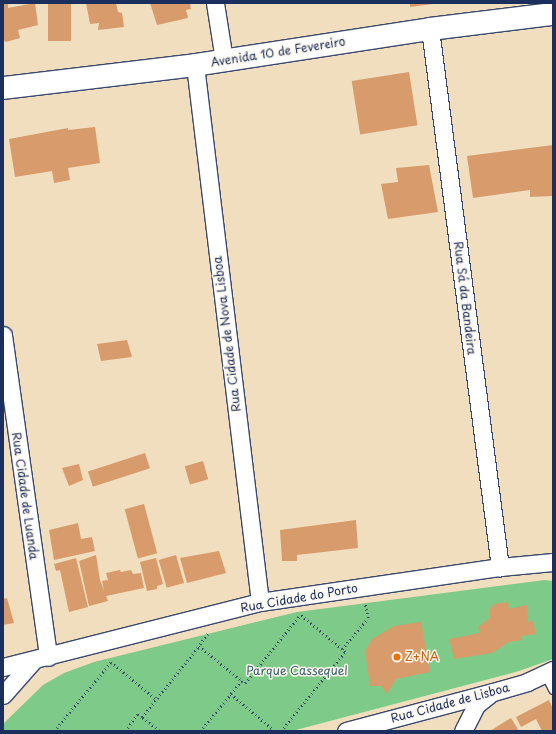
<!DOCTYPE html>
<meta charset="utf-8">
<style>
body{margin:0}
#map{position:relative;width:556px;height:734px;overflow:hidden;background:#f1debe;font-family:"Playpen Sans",sans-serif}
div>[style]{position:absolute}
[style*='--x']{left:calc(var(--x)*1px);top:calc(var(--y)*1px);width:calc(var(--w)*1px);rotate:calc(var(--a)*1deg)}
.green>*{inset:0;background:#7eca89}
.building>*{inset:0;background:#d89b6b;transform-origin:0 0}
.path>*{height:2.5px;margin-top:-1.25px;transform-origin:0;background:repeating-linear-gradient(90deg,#3b496c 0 1px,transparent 0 4px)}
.roads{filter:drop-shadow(1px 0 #3b496c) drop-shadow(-1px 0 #3b496c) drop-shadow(0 1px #3b496c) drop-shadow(0 -1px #3b496c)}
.lane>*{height:9px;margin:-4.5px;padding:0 4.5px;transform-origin:4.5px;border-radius:4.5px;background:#fff}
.street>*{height:17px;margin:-8.5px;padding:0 8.5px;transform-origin:8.5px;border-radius:8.5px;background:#fff}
.secondary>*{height:22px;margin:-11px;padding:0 11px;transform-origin:11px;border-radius:11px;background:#fff}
.dots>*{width:11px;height:11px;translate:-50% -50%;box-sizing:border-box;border:2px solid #fbf7ec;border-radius:50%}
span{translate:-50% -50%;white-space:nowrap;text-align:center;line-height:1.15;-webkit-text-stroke:3px #fbf7ec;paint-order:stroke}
.street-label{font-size:12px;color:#1b2f5e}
.food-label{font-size:12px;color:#c56008}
.left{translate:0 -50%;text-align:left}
.park-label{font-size:12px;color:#395e6b}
.frame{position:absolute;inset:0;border:4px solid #1b2f5e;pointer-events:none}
</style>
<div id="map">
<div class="green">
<i style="clip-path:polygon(545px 580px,553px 581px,553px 659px,519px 671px,292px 731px,3px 731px,3px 724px,43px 685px,64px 673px,94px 662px,297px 612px)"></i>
</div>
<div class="building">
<i style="clip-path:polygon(8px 3px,8px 8px,35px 3px,38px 25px,18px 30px,20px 38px,6px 42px,3px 40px,3px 4px)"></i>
<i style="left:48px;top:3px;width:23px;height:38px"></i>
<i style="clip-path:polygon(86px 3px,116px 3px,118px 12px,122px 13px,124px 27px,98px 30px,99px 23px,90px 24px)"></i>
<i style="clip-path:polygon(150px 3px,190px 3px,191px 9px,186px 10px,188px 18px,157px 25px)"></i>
<i style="clip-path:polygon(410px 3px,433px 3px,433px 4px,410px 7px)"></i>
<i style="left:409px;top:72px;width:54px;height:58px;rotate:81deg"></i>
<i style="clip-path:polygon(95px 127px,100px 163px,68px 168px,70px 180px,54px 183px,52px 171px,15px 177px,9px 139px,68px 128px,68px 130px)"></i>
<i style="clip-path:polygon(553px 145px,553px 196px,530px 197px,530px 190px,473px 198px,467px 156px)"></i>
<i style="clip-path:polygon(429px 165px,438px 212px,388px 219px,381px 184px,398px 182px,396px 168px)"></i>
<i style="clip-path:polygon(127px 340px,132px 357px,101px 361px,97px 344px)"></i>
<i style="left:145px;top:453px;width:16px;height:60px;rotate:72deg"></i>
<i style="left:203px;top:461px;width:19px;height:19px;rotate:74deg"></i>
<i style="clip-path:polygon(79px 464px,83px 480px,69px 486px,62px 468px)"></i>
<i style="left:144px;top:504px;width:51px;height:20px;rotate:75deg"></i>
<i style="clip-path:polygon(356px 520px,358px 548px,297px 555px,297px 561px,282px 561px,280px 530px)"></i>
<i style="clip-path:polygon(78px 523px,81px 539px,92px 537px,95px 551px,54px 560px,49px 530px)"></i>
<i style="clip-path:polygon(219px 551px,226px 573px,187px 583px,180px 558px)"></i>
<i style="clip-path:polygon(96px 555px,100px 580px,104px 591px,102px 581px,108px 580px,106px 573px,120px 570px,121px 572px,131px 570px,133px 574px,141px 573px,144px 588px,106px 596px,108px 601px,89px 606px,79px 561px)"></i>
<i style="left:176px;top:555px;width:29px;height:18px;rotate:74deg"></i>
<i style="clip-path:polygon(76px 558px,88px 607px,69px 612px,60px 570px,56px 571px,54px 564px)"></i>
<i style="clip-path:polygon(156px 558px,163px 584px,157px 586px,157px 589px,147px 591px,140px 562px)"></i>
<i style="clip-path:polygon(7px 598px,14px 623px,3px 625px,3px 599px)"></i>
<i style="clip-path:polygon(508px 602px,509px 609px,527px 605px,528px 622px,533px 621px,536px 634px,521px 636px,522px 640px,509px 642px,492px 653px,454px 659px,449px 639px,480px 633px,478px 627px,490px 618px,489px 610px,494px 604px)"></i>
<i style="clip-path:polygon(421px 622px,430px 672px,396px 679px,387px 694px,381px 686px,370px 686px,365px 651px,372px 639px,394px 626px)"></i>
<i style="clip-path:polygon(549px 700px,553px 709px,553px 731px,542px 731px,536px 719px,521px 727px,516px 717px)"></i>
<i style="clip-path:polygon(511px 718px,519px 731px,490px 731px)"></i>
</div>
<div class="path">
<i style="--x:208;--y:634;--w:15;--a:127"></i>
<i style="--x:199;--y:646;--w:55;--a:39.1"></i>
<i style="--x:242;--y:681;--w:17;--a:130"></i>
<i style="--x:231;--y:694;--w:57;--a:40.1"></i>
<i style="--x:342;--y:649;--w:40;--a:-50"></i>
<i style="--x:368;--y:618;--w:14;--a:-102"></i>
<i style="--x:242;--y:681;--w:4;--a:34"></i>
<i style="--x:245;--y:683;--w:87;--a:-51"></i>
<i style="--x:54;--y:731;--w:89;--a:-50.4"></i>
<i style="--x:111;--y:662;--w:58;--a:39.4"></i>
<i style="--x:125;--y:731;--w:21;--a:-53"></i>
<i style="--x:138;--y:714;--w:5;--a:37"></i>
<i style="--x:159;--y:731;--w:22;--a:-141"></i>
<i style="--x:142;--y:717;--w:91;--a:-51.2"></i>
<i style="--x:200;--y:731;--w:48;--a:-50"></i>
<i style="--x:281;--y:731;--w:102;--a:-51"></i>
<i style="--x:345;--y:652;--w:60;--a:-140.4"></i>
</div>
<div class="roads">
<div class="lane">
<i style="--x:546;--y:675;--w:16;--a:63"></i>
</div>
<div class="street">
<i style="--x:215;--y:3;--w:58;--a:81"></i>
<i style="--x:430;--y:29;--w:543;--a:82.59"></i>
<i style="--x:195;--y:65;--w:541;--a:83.1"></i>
<i style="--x:3;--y:335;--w:325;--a:82"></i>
<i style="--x:3;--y:667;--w:265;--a:-14.2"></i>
<i style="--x:260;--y:602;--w:243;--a:-8.3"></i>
<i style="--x:500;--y:567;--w:53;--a:-5.4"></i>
<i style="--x:3;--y:695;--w:45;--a:-48.6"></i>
<i style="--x:346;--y:731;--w:152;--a:-14.9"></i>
<i style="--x:493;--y:692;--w:35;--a:-16"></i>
<i style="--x:527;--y:682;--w:29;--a:-25"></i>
<i style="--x:463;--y:731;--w:29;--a:-63"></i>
<i style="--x:476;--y:705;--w:16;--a:-38"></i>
</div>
<div class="secondary">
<i style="--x:3;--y:88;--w:193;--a:-6.8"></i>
<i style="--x:195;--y:65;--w:238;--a:-8.7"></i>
<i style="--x:430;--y:29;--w:124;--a:-7"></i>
</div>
</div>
<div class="dots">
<i style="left:397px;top:657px;background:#e8710a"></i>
</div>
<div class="street-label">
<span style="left:278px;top:52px;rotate:-9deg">Avenida 10 de Fevereiro</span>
<span style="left:465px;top:298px;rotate:83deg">Rua Sá da Bandeira</span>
<span style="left:227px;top:334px;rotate:-97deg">Rua Cidade de Nova Lisboa</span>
<span style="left:25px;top:496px;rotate:82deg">Rua Cidade de Luanda</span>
<span style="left:299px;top:598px;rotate:-10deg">Rua Cidade do Porto</span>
<span style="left:450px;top:703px;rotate:-15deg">Rua Cidade de Lisboa</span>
</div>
<div class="food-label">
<span class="left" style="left:405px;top:657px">Z+NA</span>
</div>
<div class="park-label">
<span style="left:297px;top:671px">Parque Cassequel</span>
</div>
<div class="frame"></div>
</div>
